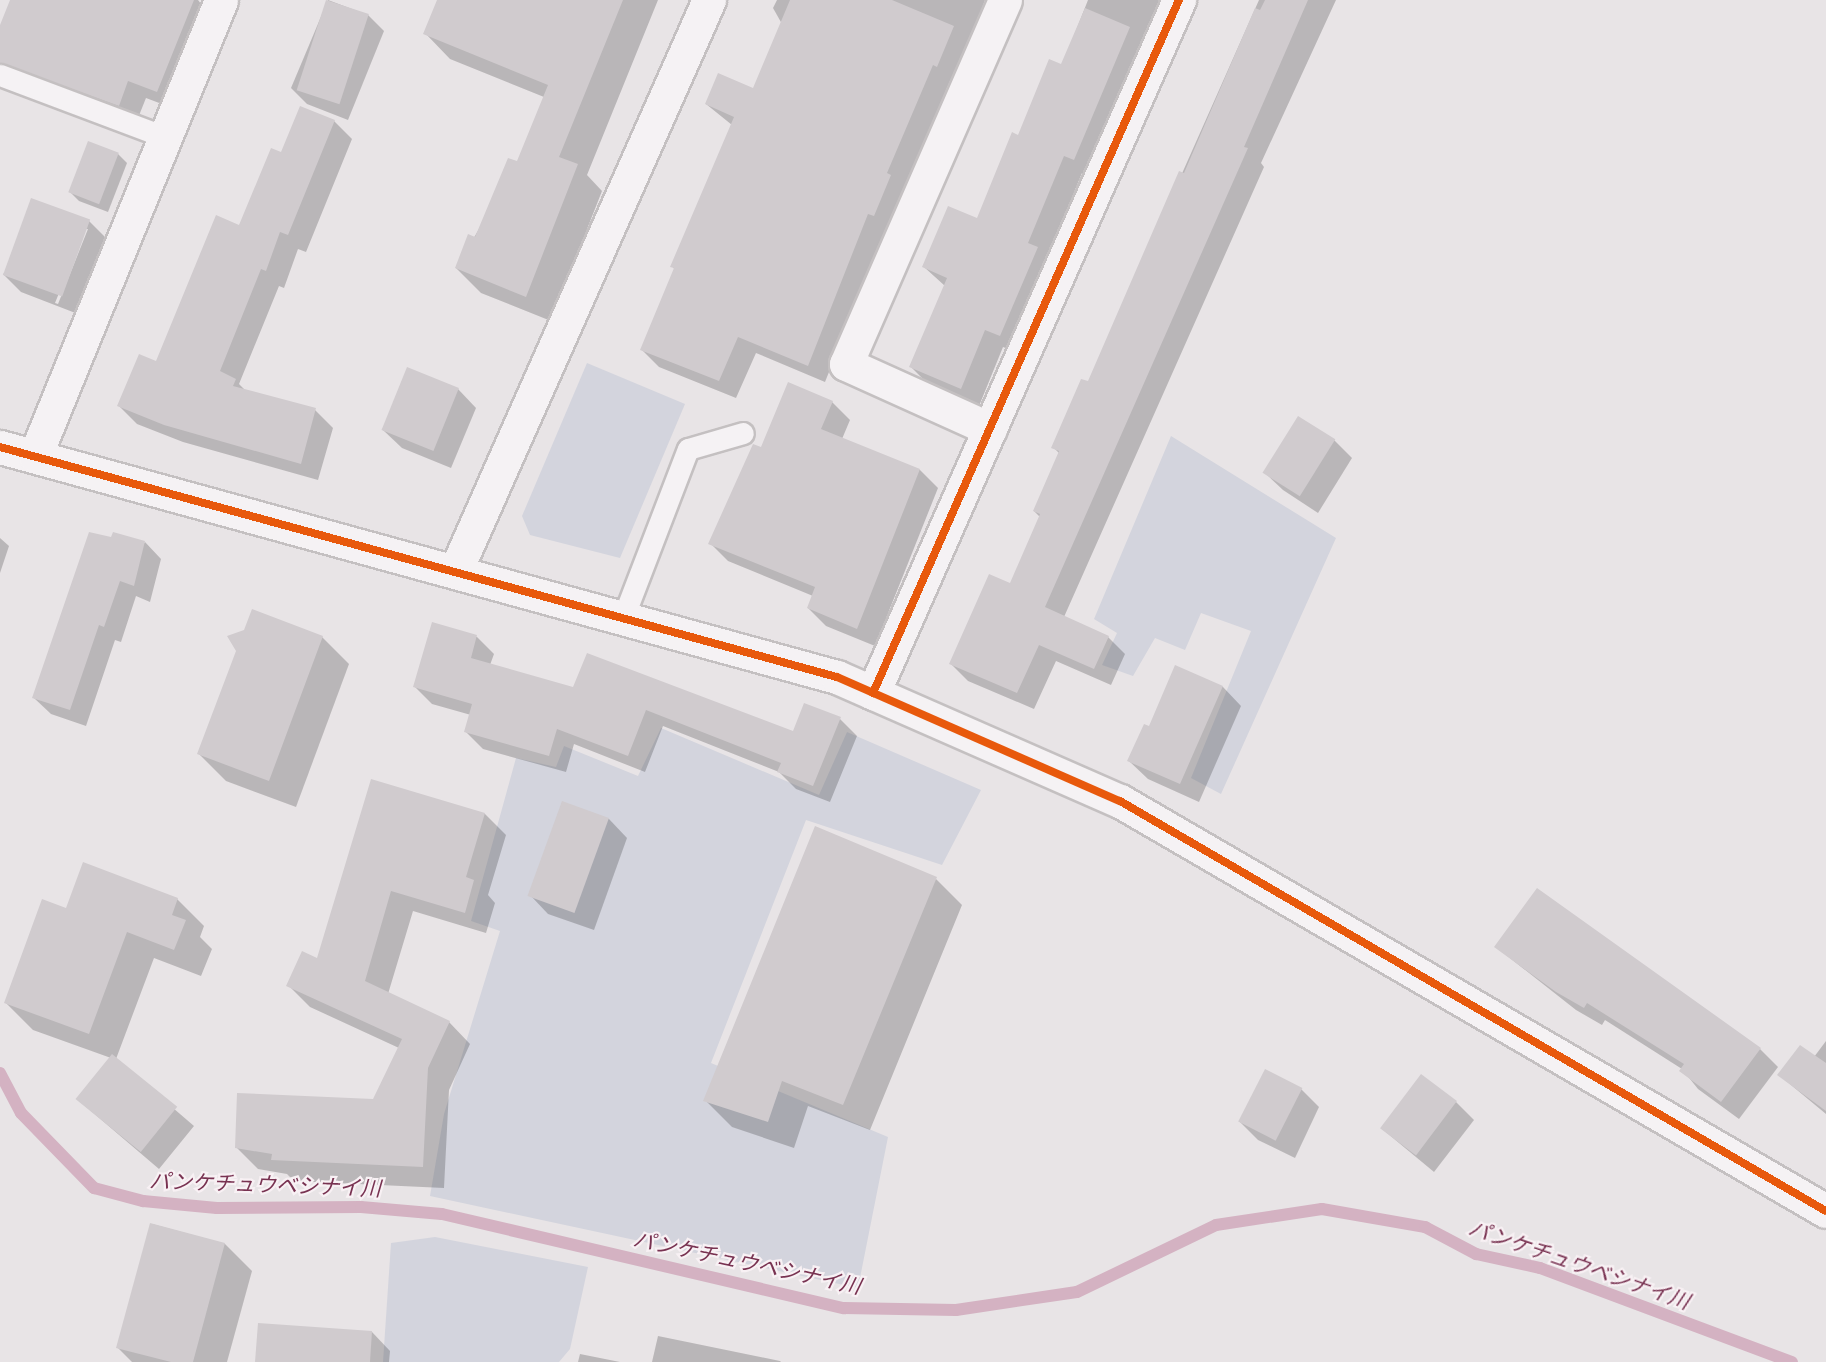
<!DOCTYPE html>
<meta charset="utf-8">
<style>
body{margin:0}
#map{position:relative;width:1826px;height:1362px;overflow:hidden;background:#e8e4e6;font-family:"Space Grotesk","Noto Sans JP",sans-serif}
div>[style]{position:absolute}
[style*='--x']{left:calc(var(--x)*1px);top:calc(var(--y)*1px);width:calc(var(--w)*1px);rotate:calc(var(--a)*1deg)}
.green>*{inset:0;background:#d3d4dd}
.shadow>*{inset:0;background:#0003}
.stream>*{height:12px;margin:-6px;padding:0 6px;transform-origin:6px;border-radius:6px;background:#d4b2c2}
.building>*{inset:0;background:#d0cbce;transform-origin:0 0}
.roads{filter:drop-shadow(2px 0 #c4c0c1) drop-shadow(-2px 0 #c4c0c1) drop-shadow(0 2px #c4c0c1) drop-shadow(0 -2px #c4c0c1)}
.service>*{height:21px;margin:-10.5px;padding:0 10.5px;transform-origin:10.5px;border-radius:10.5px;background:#f5f2f4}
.minor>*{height:33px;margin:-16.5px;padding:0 16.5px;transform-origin:16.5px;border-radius:16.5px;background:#f5f2f4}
.cycleway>*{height:8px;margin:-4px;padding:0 4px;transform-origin:4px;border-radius:4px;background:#e8590c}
span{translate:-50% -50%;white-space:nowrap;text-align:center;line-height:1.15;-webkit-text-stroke:4.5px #f8f1f4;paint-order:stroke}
.water-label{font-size:21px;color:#783251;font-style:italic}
</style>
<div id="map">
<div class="green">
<i style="clip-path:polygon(587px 363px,685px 404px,620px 558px,530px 535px,522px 516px)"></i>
<i style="clip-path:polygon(1171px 436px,1336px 538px,1221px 794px,1191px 778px,1251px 631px,1201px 613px,1185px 650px,1155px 638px,1133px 676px,1102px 665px,1117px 633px,1094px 619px)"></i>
<i style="clip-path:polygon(661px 728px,819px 795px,847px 732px,981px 790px,942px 865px,806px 820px,711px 1063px,888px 1137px,858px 1288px,430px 1196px,444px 1114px,500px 931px,471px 921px,516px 758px,556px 767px,564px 746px,638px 776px)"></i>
<i style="clip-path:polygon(435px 1237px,588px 1267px,570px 1349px,559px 1362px,383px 1362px,391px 1243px)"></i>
</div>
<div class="shadow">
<i style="clip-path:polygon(11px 0,198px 0,211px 17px,175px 109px,146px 98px,136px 123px,0 69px,0 28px)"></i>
<i style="clip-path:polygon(328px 0,368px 15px,384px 31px,348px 120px,307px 104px,291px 88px)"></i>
<i style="clip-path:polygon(439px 0,658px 0,587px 175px,602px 191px,551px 321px,481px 293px,456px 268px,518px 163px,544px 97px,450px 59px,425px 33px)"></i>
<i style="clip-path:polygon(777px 0,985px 0,955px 83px,950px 81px,904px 190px,891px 232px,886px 230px,825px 382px,756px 353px,736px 398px,659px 367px,642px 350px,675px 270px,672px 266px,732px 125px,706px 104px,754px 90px,782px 24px,773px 8px)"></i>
<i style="clip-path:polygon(1088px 0,1164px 0,1092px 177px,1082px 173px,1047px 258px,1055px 266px,1018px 353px,1003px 347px,979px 406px,929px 385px,911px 367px,945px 286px,924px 267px,978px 220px,1019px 136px,1062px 66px)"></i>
<i style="clip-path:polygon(1259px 0,1336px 0,1261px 163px,1264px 167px,1064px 617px,1108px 637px,1125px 654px,1111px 685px,1056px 661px,1034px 709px,968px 681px,951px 664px,1011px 585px,1040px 517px,1034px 511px,1059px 453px,1053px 447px,1089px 383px)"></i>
<i style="clip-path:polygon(334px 121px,352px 139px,306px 252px,298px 249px,284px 288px,279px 286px,239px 384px,246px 391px,315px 410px,333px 428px,318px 480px,183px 442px,137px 424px,119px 406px,157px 363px,282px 154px)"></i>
<i style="clip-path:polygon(118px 154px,127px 163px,108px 212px,79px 201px,70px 192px)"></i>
<i style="clip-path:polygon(evenodd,89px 221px,108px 240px,78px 314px,21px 292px,3px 274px,89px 221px,85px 229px,88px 229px,58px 304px,55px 303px,85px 229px)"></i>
<i style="clip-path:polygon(458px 389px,476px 408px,451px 468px,402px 448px,383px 430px)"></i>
<i style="clip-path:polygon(832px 402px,850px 420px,842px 439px,920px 470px,938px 488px,875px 646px,826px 626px,808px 608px,813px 596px,728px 561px,710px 543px,762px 449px)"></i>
<i style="clip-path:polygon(1334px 440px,1352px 458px,1318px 513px,1283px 490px,1264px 472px)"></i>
<i style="clip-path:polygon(0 538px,9px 546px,0 573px)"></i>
<i style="clip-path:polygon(145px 542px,161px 559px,150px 602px,136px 596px,121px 642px,115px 640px,86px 726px,51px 714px,34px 698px)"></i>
<i style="clip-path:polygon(433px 624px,477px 637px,494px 654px,490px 665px,574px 689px,794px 733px,840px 719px,857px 736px,830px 802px,796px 789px,779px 772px,663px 726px,645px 772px,574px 744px,566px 772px,483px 749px,466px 732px,471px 715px,432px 704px,415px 687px)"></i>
<i style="clip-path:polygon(322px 637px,349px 664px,296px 807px,226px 781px,199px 754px)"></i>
<i style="clip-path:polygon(1176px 667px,1223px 687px,1241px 706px,1199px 802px,1148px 779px,1129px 761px,1150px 728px)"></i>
<i style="clip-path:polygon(372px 781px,485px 814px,506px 835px,488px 895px,495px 903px,486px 933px,413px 911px,388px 994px,449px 1022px,470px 1044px,449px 1090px,444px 1188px,294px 1181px,287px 1174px,258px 1169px,236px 1147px,374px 1101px,399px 1048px,310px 1007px,288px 985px,318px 960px)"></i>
<i style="clip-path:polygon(562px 803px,609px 819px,627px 838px,594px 930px,548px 914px,530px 895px)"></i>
<i style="clip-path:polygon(936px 879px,962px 905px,870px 1130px,808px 1106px,794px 1148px,732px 1127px,705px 1100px)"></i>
<i style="clip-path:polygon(177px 899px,204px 926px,200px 937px,212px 949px,201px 976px,154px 958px,116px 1059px,194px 1126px,159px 1169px,77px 1099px,111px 1058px,33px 1030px,6px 1003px,67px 910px)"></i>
<i style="clip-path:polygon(1496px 947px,1760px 1049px,1778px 1067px,1739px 1119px,1698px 1089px,1682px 1069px,1605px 1020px,1602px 1025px,1576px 1010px)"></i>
<i style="clip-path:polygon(1826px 1041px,1826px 1114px,1779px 1075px,1814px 1057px)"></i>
<i style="clip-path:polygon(1301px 1089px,1319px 1107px,1295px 1158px,1258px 1140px,1240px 1122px)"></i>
<i style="clip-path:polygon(1456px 1102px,1474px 1120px,1434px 1172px,1381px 1128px)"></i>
<i style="clip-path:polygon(152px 1224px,225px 1244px,252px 1271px,227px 1362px,132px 1362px,117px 1347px)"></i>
<i style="clip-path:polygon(372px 1332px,390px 1351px,389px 1362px,257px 1362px)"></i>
<i style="clip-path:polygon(658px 1336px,780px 1361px,781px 1362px,652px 1362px)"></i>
<i style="clip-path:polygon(580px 1354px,620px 1362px,578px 1362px)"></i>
</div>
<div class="stream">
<i style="--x:0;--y:1073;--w:45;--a:62.3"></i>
<i style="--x:21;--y:1113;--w:105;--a:45.8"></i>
<i style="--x:94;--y:1188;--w:51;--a:14.9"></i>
<i style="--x:143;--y:1201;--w:74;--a:5.4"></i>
<i style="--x:217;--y:1208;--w:144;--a:-0.4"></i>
<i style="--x:361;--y:1207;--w:81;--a:4.9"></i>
<i style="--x:442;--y:1214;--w:413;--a:13.2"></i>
<i style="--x:844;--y:1308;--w:112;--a:1"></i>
<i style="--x:956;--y:1310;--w:122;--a:-8.5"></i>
<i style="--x:1077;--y:1292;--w:154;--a:-25.7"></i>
<i style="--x:1216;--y:1225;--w:107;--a:-8.6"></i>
<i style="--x:1322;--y:1209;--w:105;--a:9.9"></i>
<i style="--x:1425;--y:1227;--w:58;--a:27.9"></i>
<i style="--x:1476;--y:1254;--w:66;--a:12.3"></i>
<i style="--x:1540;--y:1268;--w:269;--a:20.5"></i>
</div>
<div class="building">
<i style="clip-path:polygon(10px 0,194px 0,157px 92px,128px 81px,119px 106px,0 63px,0 25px)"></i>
<i style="left:326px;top:0;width:45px;height:95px;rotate:18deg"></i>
<i style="clip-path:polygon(437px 0,623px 0,559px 157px,578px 164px,526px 297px,455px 268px,468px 234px,475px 237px,508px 158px,517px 161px,548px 85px,423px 34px)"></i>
<i style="clip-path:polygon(790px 0,892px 0,954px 26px,937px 67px,933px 65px,887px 173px,891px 175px,874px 216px,868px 214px,808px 366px,738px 337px,719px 381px,640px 350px,674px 268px,670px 267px,734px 117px,705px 104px,718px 73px,753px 88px)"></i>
<i style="clip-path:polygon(1265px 0,1308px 0,1244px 147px,1248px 148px,1045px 607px,1109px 636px,1094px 669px,1039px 645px,1017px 693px,949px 664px,989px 574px,1010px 583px,1040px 514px,1033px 511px,1059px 451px,1051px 448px,1081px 379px,1088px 381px,1179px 171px,1184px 173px,1255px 8px,1260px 10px)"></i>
<i style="clip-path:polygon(1085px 8px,1130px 27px,1074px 160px,1064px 156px,1028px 243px,1038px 247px,1000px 336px,985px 330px,961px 389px,909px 367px,947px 278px,922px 267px,948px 206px,977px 218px,1012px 132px,1018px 135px,1049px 59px,1061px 64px)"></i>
<i style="clip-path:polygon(300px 106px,335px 120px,288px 235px,280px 232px,266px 271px,261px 269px,220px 371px,236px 379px,233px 386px,316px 408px,301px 464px,164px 425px,117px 406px,139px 354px,156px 361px,216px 215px,239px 225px,271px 148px,281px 152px)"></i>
<i style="left:88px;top:141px;width:33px;height:55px;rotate:21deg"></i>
<i style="left:31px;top:198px;width:63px;height:82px;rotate:20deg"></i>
<i style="left:407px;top:367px;width:56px;height:68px;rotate:22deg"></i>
<i style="clip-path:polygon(788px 382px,833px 401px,821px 429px,920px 469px,857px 629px,807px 608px,815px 587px,708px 544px,753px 444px,761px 447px)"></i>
<i style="left:1298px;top:416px;width:44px;height:67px;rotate:32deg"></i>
<i style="clip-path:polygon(89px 532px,111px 537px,113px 532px,145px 541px,134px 586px,120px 581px,104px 627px,99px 625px,70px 710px,32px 698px)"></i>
<i style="clip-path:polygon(252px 609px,323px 636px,269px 781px,197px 754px,236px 651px,227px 636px,244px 630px)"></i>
<i style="clip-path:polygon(432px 622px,477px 635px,471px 658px,573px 687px,587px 653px,793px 731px,804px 703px,841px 717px,813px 786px,777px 772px,781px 763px,646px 710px,628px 756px,557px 729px,549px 756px,464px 732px,472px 704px,413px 687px)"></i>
<i style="clip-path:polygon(1175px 665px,1223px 686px,1180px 784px,1127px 761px,1144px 724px,1149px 726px)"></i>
<i style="clip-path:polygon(371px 779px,485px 813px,466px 877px,474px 880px,465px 913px,391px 891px,365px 981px,450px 1021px,428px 1068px,423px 1167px,271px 1160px,272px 1154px,235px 1148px,237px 1093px,373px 1099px,402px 1039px,286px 986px,302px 951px,317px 958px)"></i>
<i style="left:562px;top:801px;width:50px;height:101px;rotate:20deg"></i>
<i style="clip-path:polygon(815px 826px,937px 877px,843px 1105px,782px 1081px,768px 1122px,703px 1101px)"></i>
<i style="clip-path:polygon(83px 862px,178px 898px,172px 915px,186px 920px,174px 950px,127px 932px,89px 1034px,4px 1003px,42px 899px,66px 908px)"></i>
<i style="clip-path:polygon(1537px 888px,1761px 1048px,1721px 1102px,1679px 1071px,1684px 1064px,1587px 1003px,1584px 1008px,1556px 992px,1494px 947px)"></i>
<i style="clip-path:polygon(1800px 1045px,1826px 1063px,1826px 1111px,1777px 1075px)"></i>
<i style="left:112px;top:1054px;width:84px;height:58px;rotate:39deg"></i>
<i style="left:1265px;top:1069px;width:42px;height:59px;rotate:27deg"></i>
<i style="left:1421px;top:1074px;width:45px;height:68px;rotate:37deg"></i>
<i style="clip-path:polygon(150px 1223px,225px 1243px,193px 1362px,171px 1362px,116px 1348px)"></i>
<i style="clip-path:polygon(258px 1323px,372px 1331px,370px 1362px,255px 1362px)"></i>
</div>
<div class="roads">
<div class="service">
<i style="--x:0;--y:75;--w:176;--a:20.6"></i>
<i style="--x:623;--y:618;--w:181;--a:-69"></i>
<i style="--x:688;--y:449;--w:57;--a:-16.2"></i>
</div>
<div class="minor">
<i style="--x:990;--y:429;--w:158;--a:-155.7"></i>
<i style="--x:846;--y:364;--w:397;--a:-66.4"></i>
<i style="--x:0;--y:447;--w:868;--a:15.37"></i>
<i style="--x:837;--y:677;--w:309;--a:23.7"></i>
<i style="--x:1120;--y:801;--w:816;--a:30.15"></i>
<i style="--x:35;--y:456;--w:492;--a:-67.8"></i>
<i style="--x:455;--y:572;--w:626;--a:-66.06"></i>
<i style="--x:873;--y:693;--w:758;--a:-66.18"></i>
</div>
</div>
<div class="cycleway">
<i style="--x:0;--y:447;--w:868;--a:15.37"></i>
<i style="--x:837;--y:677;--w:309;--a:23.7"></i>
<i style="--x:1120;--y:801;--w:816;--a:30.15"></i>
<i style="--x:873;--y:693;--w:758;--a:-66.18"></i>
</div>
<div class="water-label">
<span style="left:265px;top:1185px;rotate:2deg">パンケチュウベシナイ川</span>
<span style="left:747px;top:1263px;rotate:12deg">パンケチュウベシナイ川</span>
<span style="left:1579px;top:1265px;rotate:19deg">パンケチュウベシナイ川</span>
</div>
</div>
